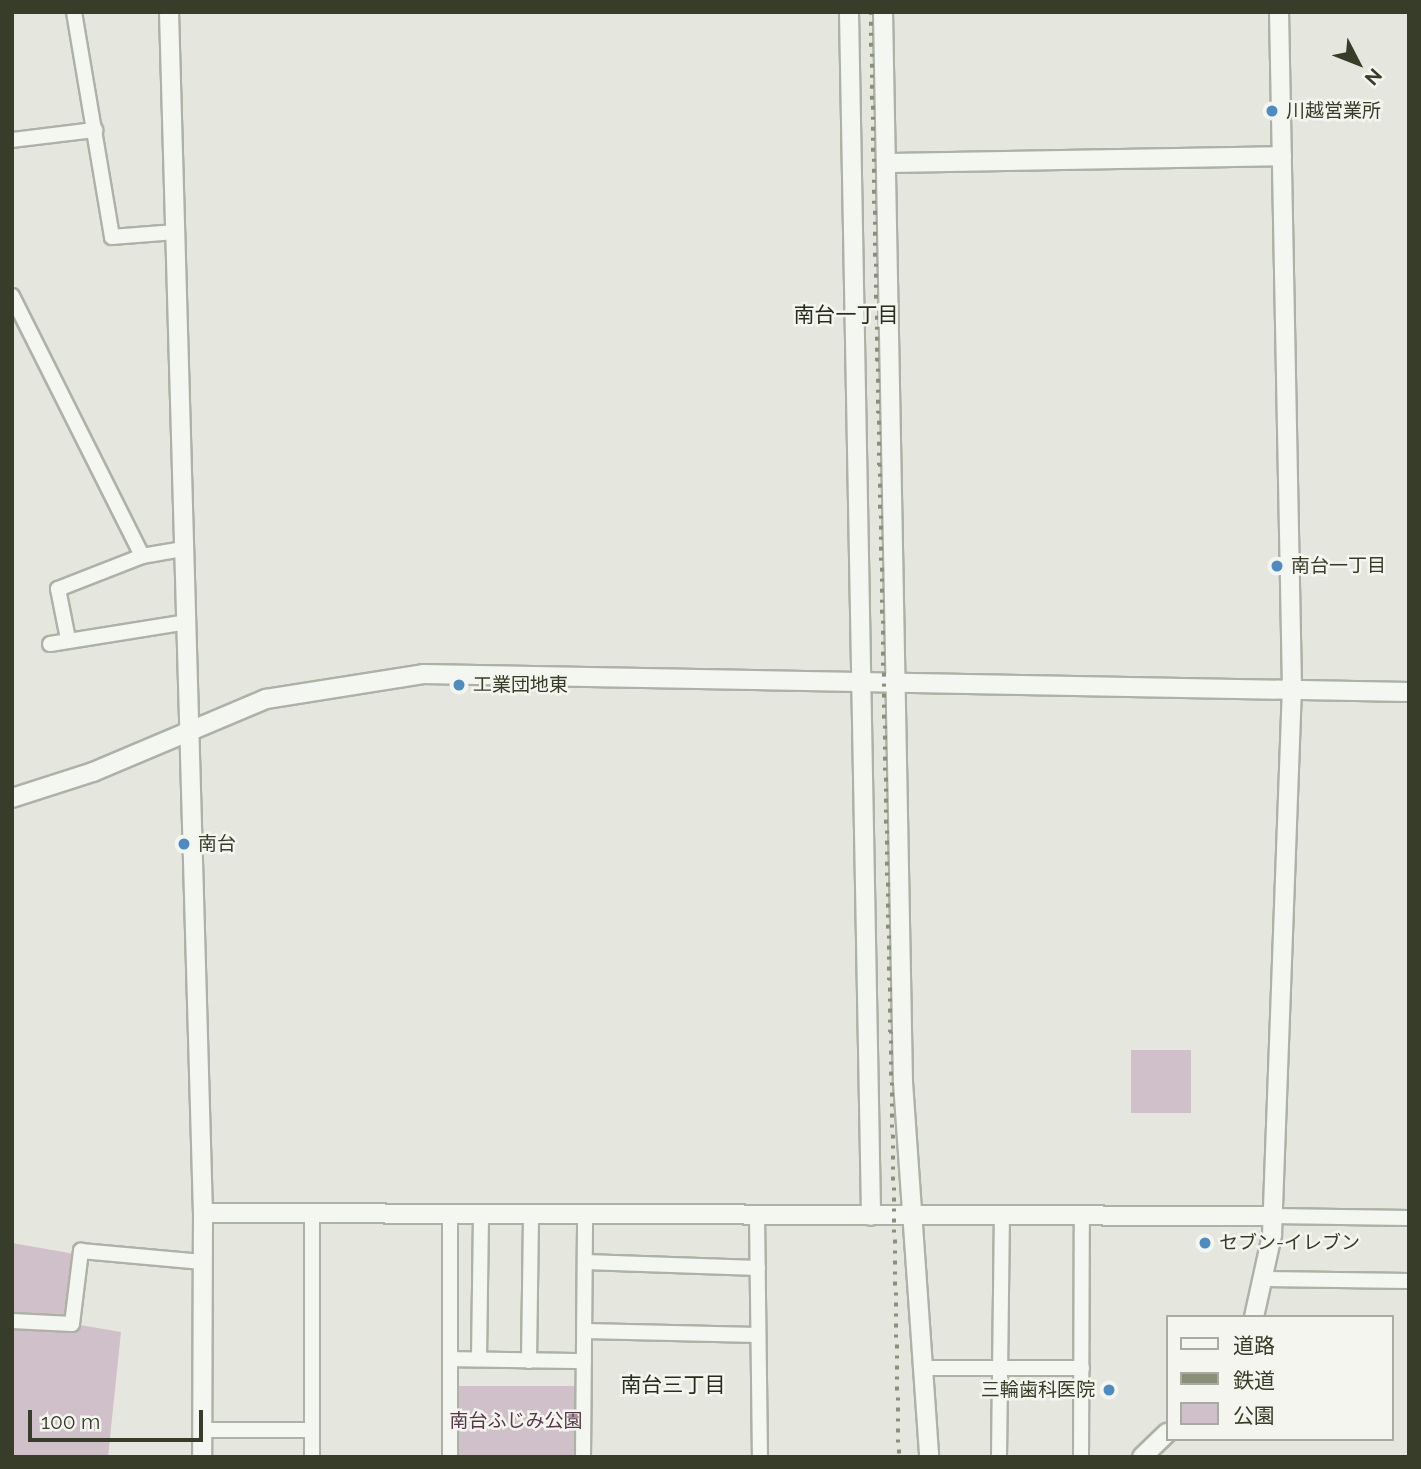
<!DOCTYPE html>
<meta charset="utf-8">
<style>
body{margin:0}
#map{position:relative;width:1421px;height:1469px;overflow:hidden;background:#e5e7df;font-family:Raleway,"Noto Sans JP",sans-serif}
div>[style]{position:absolute}
[style*='--x']{left:calc(var(--x)*1px);top:calc(var(--y)*1px);width:calc(var(--w)*1px);rotate:calc(var(--a)*1deg)}
.green>*{inset:0;background:#d0c0ca;transform-origin:0 0}
.roads{filter:drop-shadow(2px 0 #aeb1a5) drop-shadow(-2px 0 #aeb1a5) drop-shadow(0 2px #aeb1a5) drop-shadow(0 -2px #aeb1a5)}
.minor>*{height:14px;margin:-7px;padding:0 7px;transform-origin:7px;border-radius:7px;background:#f4f6f1}
.tertiary>*{height:18px;margin:-9px;padding:0 9px;transform-origin:9px;border-radius:9px;background:#f4f6f1}
.rail>*{height:3.5px;margin-top:-1.75px;transform-origin:0;background:repeating-linear-gradient(90deg,#8a8f79 0 3.5px,transparent 0 10.5px)}
.dots>*{width:19px;height:19px;translate:-50% -50%;box-sizing:border-box;border:4px solid #f3f5ee;border-radius:50%}
span{translate:-50% -50%;white-space:nowrap;text-align:center;line-height:1.15;-webkit-text-stroke:5px #f3f5ee;paint-order:stroke}
.poi-label{font-size:19px;color:#383d29}
.left{translate:0 -50%;text-align:left}
.right{translate:-100% -50%;text-align:right}
.park-label{font-size:19px;color:#573749}
.neighbourhood-label{font-size:21px;color:#282d1b}
.frame{position:absolute;inset:0;border:14px solid #383d29;pointer-events:none}
.legend{position:absolute;left:1166px;top:1315px;width:228px;height:126px;box-sizing:border-box;background:#f3f5ee;border:2px solid #a8ab9f;margin:0;padding:9px 12px;list-style:none;font-size:21px;color:#383d29}
.legend li{display:flex;align-items:center;gap:14px;height:35px}
.legend b{width:35px;border:2px solid #a8ab9f}
.north{position:absolute;left:1323px;top:28px;width:70px;height:70px;-webkit-text-stroke:5px #f3f5ee;paint-order:stroke;rotate:132deg;font-size:19px;font-weight:700;line-height:28px;text-align:center;color:#383d29}
.north::after{content:'';display:block;margin:auto;width:24px;height:32px;background:#383d29;clip-path:polygon(50% 0,100% 100%,50% 72%,0 100%)}
.scale{position:absolute;left:28px;top:1410px;width:175px;height:32px;box-sizing:border-box;border:4px solid #383d29;border-top:0;padding-left:9px;font-size:21px;line-height:24px;white-space:nowrap;color:#383d29;-webkit-text-stroke:5px #f3f5ee;paint-order:stroke}
</style>
<div id="map">
<div class="green">
<i style="left:1131px;top:1050px;width:60px;height:63px"></i>
<i style="clip-path:polygon(12px 1243px,75px 1254px,68px 1323px,121px 1332px,108px 1457px,12px 1457px)"></i>
<i style="left:455px;top:1386px;width:122px;height:71px"></i>
</div>
<div class="roads">
<div class="minor">
<i style="--x:74;--y:12;--w:228;--a:80.4"></i>
<i style="--x:112;--y:237;--w:63;--a:-4.5"></i>
<i style="--x:12;--y:140;--w:84;--a:-6.9"></i>
<i style="--x:12;--y:296;--w:291;--a:63.4"></i>
<i style="--x:142;--y:556;--w:42;--a:-9.7"></i>
<i style="--x:68;--y:639;--w:51;--a:-101.3"></i>
<i style="--x:58;--y:589;--w:90;--a:-21.4"></i>
<i style="--x:50;--y:644;--w:139;--a:-9.1"></i>
<i style="--x:450;--y:1214;--w:243;--a:90"></i>
<i style="--x:757;--y:1215;--w:242;--a:89.3"></i>
<i style="--x:1273;--y:1216;--w:136;--a:0.8"></i>
<i style="--x:585;--y:1262;--w:173;--a:2"></i>
<i style="--x:1265;--y:1279;--w:144;--a:0.8"></i>
<i style="--x:12;--y:1321;--w:60;--a:2.9"></i>
<i style="--x:72;--y:1324;--w:74;--a:-83"></i>
<i style="--x:81;--y:1251;--w:122;--a:5.2"></i>
<i style="--x:585;--y:1331;--w:173;--a:1.3"></i>
<i style="--x:450;--y:1359;--w:134;--a:0.9"></i>
<i style="--x:479;--y:1359;--w:145;--a:-89.2"></i>
<i style="--x:529;--y:1361;--w:146;--a:-89.2"></i>
<i style="--x:923;--y:1368;--w:159;--a:0"></i>
<i style="--x:202;--y:1430;--w:109;--a:0"></i>
<i style="--x:312;--y:1457;--w:243;--a:-90"></i>
<i style="--x:583;--y:1457;--w:241;--a:-89.5"></i>
<i style="--x:999;--y:1457;--w:241;--a:-89.3"></i>
<i style="--x:1081;--y:1457;--w:241;--a:-89.8"></i>
</div>
<div class="tertiary">
<i style="--x:169;--y:12;--w:1201;--a:88.38"></i>
<i style="--x:203;--y:1213;--w:244;--a:90.2"></i>
<i style="--x:849;--y:12;--w:1204;--a:88.95"></i>
<i style="--x:883;--y:12;--w:1070;--a:88.93"></i>
<i style="--x:903;--y:1082;--w:376;--a:86"></i>
<i style="--x:886;--y:163;--w:396;--a:-1"></i>
<i style="--x:12;--y:798;--w:85;--a:-17.8"></i>
<i style="--x:93;--y:772;--w:188;--a:-22.9"></i>
<i style="--x:266;--y:699;--w:159;--a:-9"></i>
<i style="--x:423;--y:674;--w:986;--a:1.05"></i>
<i style="--x:203;--y:1213;--w:1070;--a:0.16"></i>
<i style="--x:1254;--y:1317;--w:84;--a:-77.6"></i>
<i style="--x:1272;--y:1235;--w:547;--a:-87.91"></i>
<i style="--x:1292;--y:688;--w:676;--a:-91.1"></i>
<i style="--x:1142;--y:1457;--w:35;--a:-44"></i>
</div>
</div>
<div class="rail">
<i style="--x:871;--y:12;--w:1445;--a:88.89"></i>
</div>
<div class="dots">
<i style="left:1272px;top:111px;background:#4d8cc3"></i>
<i style="left:1277px;top:566px;background:#4d8cc3"></i>
<i style="left:459px;top:685px;background:#4d8cc3"></i>
<i style="left:184px;top:844px;background:#4d8cc3"></i>
<i style="left:1205px;top:1243px;background:#4d8cc3"></i>
<i style="left:1109px;top:1390px;background:#4d8cc3"></i>
</div>
<div class="poi-label">
<span class="left" style="left:1286px;top:111px">川越営業所</span>
<span class="left" style="left:1291px;top:566px">南台一丁目</span>
<span class="left" style="left:473px;top:685px">工業団地東</span>
<span class="left" style="left:198px;top:844px">南台</span>
<span class="left" style="left:1219px;top:1243px">セブン-イレブン</span>
<span class="right" style="left:1095px;top:1390px">三輪歯科医院</span>
</div>
<div class="park-label">
<span style="left:516px;top:1421px">南台ふじみ公園</span>
</div>
<div class="neighbourhood-label">
<span style="left:846px;top:315px">南台一丁目</span>
<span style="left:673px;top:1385px">南台三丁目</span>
</div>
<div class="frame"></div>
<ul class="legend">
<li><b style="height:9px;background:#f4f6f1"></b>道路</li>
<li><b style="height:9px;background:#8a8f79"></b>鉄道</li>
<li><b style="height:19px;background:#d0c0ca"></b>公園</li>
</ul>
<div class="north">N</div>
<div class="scale">100 m</div>
</div>
